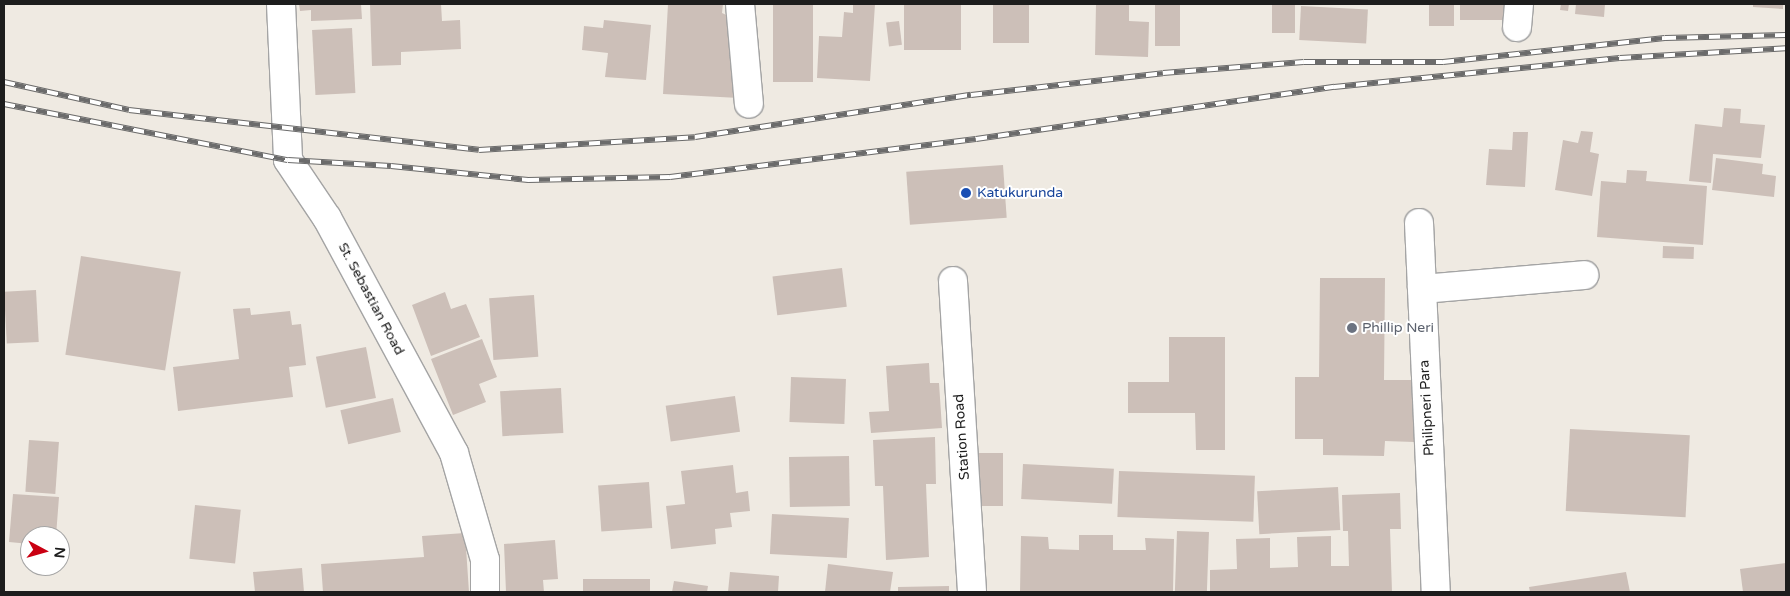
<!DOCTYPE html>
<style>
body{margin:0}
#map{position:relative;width:1790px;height:596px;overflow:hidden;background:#efeae2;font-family:"Varela Round",sans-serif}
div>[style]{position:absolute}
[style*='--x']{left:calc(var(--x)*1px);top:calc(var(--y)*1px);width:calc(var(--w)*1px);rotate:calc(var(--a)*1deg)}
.building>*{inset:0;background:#ccbfb8;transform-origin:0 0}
.roads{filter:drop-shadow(1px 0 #a4a4a4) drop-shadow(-1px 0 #a4a4a4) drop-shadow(0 1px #a4a4a4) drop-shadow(0 -1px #a4a4a4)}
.minor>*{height:28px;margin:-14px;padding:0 14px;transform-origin:14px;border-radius:14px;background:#fff}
.rail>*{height:5.5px;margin-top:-2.75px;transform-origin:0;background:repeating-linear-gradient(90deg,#fff 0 11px,#6b6b6b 0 22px);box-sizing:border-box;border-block:1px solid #6b6b6b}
.dots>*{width:14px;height:14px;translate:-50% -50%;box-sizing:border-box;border:2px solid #fff;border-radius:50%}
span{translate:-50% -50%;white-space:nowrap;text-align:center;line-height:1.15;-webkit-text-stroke:4px #fff;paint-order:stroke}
.transit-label{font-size:14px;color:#164399}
.left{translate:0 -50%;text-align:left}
.street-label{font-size:14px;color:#1d1d1d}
.worship-label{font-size:14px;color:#5b616d}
.frame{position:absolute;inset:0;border:5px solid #1d1d1d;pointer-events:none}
.north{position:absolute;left:20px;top:526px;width:50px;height:50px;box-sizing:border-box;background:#fff;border:1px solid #a5a5a5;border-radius:50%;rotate:96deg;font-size:14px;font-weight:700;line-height:20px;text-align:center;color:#1d1d1d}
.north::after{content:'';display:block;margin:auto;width:18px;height:22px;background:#ca0012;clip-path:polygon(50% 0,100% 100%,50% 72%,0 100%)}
</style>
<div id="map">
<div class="building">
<i style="clip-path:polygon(299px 4px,361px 4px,362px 19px,311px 21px,311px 10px,300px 11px)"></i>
<i style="clip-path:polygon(370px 4px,441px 4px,442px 21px,460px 20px,461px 49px,401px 52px,401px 65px,372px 66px)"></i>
<i style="clip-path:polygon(668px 4px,723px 4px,722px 13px,735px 19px,739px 98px,663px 94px)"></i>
<i style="left:773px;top:4px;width:40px;height:78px"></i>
<i style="clip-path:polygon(853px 4px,875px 4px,870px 81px,817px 78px,819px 36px,842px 37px,844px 12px,853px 13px)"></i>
<i style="left:904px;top:4px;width:57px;height:46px"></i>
<i style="left:993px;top:4px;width:36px;height:39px"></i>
<i style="clip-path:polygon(1096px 4px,1129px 4px,1129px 21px,1149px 22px,1148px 57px,1095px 55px)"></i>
<i style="left:1155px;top:4px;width:25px;height:42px"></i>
<i style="left:1272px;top:4px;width:23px;height:29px"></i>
<i style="left:1429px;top:4px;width:25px;height:22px"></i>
<i style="left:1460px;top:4px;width:48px;height:16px"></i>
<i style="clip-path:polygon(1561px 4px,1569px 4px,1568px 11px,1560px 10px)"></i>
<i style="clip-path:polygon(1576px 4px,1605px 4px,1604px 17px,1575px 14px)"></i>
<i style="clip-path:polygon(1753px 4px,1783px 4px,1783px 9px,1753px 7px)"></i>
<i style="left:1301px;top:6px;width:67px;height:34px;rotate:3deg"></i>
<i style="clip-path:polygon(604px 20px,651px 25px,646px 80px,605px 77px,608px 53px,582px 50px,584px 26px,603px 28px)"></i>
<i style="left:899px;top:21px;width:24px;height:13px;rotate:83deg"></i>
<i style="left:352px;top:28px;width:65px;height:40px;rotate:87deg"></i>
<i style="clip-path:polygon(1724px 108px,1741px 109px,1740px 123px,1765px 125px,1761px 158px,1713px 154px,1711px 183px,1689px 181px,1695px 124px,1722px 127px)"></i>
<i style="clip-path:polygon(1581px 131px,1593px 132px,1590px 152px,1599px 154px,1592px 196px,1555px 190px,1563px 140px,1578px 143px)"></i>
<i style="clip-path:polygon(1513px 132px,1528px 132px,1525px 187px,1486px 185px,1489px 149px,1512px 150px)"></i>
<i style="clip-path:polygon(1716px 158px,1763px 164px,1762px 174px,1776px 176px,1774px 197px,1712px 190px)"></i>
<i style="left:1003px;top:165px;width:53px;height:97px;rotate:86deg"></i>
<i style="clip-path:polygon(1627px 170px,1647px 171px,1646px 181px,1707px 186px,1703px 245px,1597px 237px,1601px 181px,1626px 183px)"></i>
<i style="left:1663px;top:246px;width:31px;height:12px;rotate:2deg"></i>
<i style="left:81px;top:256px;width:101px;height:100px;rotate:9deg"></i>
<i style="left:842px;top:268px;width:39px;height:70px;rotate:83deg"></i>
<i style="clip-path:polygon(1320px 278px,1385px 278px,1384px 380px,1415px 380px,1414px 442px,1385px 441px,1384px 456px,1323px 455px,1323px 439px,1295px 439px,1295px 377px,1319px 377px)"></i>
<i style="left:36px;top:290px;width:52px;height:32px;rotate:87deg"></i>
<i style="clip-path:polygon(445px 292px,451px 309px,466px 304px,480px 337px,431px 356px,412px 305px)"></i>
<i style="left:534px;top:295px;width:62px;height:45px;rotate:86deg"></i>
<i style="clip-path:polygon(250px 308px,251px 315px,290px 311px,292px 325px,301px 324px,306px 365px,289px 367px,293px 397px,178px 411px,173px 367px,239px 359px,233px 309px)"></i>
<i style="clip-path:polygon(1169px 337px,1225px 337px,1225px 450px,1196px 450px,1195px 413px,1128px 413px,1128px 382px,1169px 382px)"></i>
<i style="clip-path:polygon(482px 339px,497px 377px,479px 384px,486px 402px,453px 415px,431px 359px)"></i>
<i style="left:366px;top:347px;width:52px;height:51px;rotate:79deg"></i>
<i style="clip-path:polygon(929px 363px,930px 383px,939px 383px,942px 428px,871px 433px,869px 412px,889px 411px,886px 366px)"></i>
<i style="left:791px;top:377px;width:55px;height:45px;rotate:2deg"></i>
<i style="left:561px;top:388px;width:45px;height:61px;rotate:87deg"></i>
<i style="left:735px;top:396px;width:36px;height:70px;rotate:82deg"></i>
<i style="left:393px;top:398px;width:35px;height:54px;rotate:77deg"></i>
<i style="left:1570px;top:429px;width:120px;height:82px;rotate:3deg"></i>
<i style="clip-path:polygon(935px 437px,936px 484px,926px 484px,929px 557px,886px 560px,883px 486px,875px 486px,873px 440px)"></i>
<i style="left:29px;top:440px;width:30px;height:52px;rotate:4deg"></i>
<i style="left:977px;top:453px;width:26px;height:53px"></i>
<i style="left:849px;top:456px;width:50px;height:60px;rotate:89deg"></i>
<i style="left:1023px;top:464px;width:91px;height:35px;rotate:3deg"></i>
<i style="clip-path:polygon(733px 465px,736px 493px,748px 491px,750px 511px,730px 513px,732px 527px,715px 529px,716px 544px,671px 549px,666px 506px,685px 504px,681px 471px)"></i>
<i style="left:1119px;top:471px;width:136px;height:46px;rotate:2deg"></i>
<i style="left:649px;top:482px;width:46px;height:51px;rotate:86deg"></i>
<i style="left:1338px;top:487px;width:43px;height:81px;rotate:87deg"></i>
<i style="clip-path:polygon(1400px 493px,1401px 529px,1390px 529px,1392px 592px,1210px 592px,1210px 570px,1237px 569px,1236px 539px,1270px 538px,1270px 568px,1298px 567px,1297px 537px,1331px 536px,1331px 566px,1349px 566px,1348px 531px,1343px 531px,1342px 495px)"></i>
<i style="clip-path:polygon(13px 494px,59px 497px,56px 536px,30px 536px,30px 544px,9px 542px)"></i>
<i style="left:195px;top:505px;width:46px;height:54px;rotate:6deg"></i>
<i style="left:772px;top:514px;width:77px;height:40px;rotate:3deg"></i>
<i style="left:1177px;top:531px;width:32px;height:61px;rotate:2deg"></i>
<i style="clip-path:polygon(465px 533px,469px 592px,323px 592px,321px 564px,424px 557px,422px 536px)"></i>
<i style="clip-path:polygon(1079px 535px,1113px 535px,1113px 550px,1146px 550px,1145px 538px,1174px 539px,1173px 592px,1020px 592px,1021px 536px,1048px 537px,1049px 549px,1079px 550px)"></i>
<i style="clip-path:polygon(555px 540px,558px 579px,543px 580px,544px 592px,506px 592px,504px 544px)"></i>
<i style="clip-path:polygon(1786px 563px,1786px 592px,1743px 592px,1740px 569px)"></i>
<i style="clip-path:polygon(828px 564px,893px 572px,890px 592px,825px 592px)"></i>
<i style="clip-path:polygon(302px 568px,304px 592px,255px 592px,253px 572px)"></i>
<i style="clip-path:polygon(730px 572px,779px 576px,778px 592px,728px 592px)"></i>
<i style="clip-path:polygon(1626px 572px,1630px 592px,1530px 592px,1529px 587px)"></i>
<i style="left:583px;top:579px;width:67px;height:13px"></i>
<i style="clip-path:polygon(674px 581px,708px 586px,707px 592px,672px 592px)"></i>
<i style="clip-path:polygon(949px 586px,949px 592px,898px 592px,898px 587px)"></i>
</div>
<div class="roads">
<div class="minor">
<i style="--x:281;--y:4;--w:156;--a:87.4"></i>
<i style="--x:288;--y:160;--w:70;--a:56.1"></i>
<i style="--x:327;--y:218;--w:267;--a:61.6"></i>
<i style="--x:454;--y:453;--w:111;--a:73.8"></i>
<i style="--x:485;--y:560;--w:32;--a:90"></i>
<i style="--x:740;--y:4;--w:100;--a:84.9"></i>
<i style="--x:1517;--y:27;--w:23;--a:-85"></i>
<i style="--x:1419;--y:223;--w:369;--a:87.4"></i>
<i style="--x:953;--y:281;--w:312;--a:86.5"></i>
<i style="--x:1422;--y:289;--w:163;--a:-4.9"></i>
</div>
</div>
<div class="rail">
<i style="--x:4;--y:82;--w:128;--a:12.6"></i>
<i style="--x:129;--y:110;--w:352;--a:6.5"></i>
<i style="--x:479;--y:150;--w:216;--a:-3.4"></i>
<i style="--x:695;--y:137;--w:279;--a:-8.7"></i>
<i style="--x:971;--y:95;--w:193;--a:-6.5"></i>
<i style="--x:1163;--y:73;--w:141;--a:-4.5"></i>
<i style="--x:1304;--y:62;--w:139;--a:0"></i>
<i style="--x:1443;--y:62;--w:223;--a:-6.2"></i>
<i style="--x:1665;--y:38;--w:121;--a:-1.4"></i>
<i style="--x:4;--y:104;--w:289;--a:11.2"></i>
<i style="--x:288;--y:160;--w:103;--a:3.3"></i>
<i style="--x:391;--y:166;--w:138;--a:5.8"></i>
<i style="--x:528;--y:180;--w:142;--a:-1.2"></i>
<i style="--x:670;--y:177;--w:308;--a:-7.1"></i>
<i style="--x:976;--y:139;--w:362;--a:-8.3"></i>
<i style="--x:1334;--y:87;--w:287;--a:-5.8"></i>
<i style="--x:1620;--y:58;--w:166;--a:-3.4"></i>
</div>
<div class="dots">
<i style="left:966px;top:193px;background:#1a4fb4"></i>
<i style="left:1352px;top:328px;background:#6b7280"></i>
</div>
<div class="transit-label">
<span class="left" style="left:977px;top:193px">Katukurunda</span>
</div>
<div class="street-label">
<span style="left:371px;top:299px;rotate:62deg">St. Sebastian Road</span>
<span style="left:1427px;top:408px;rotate:-93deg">Philipneri Para</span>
<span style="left:962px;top:437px;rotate:-94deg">Station Road</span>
</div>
<div class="worship-label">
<span class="left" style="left:1362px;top:328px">Phillip Neri</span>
</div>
<div class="frame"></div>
<div class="north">N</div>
</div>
